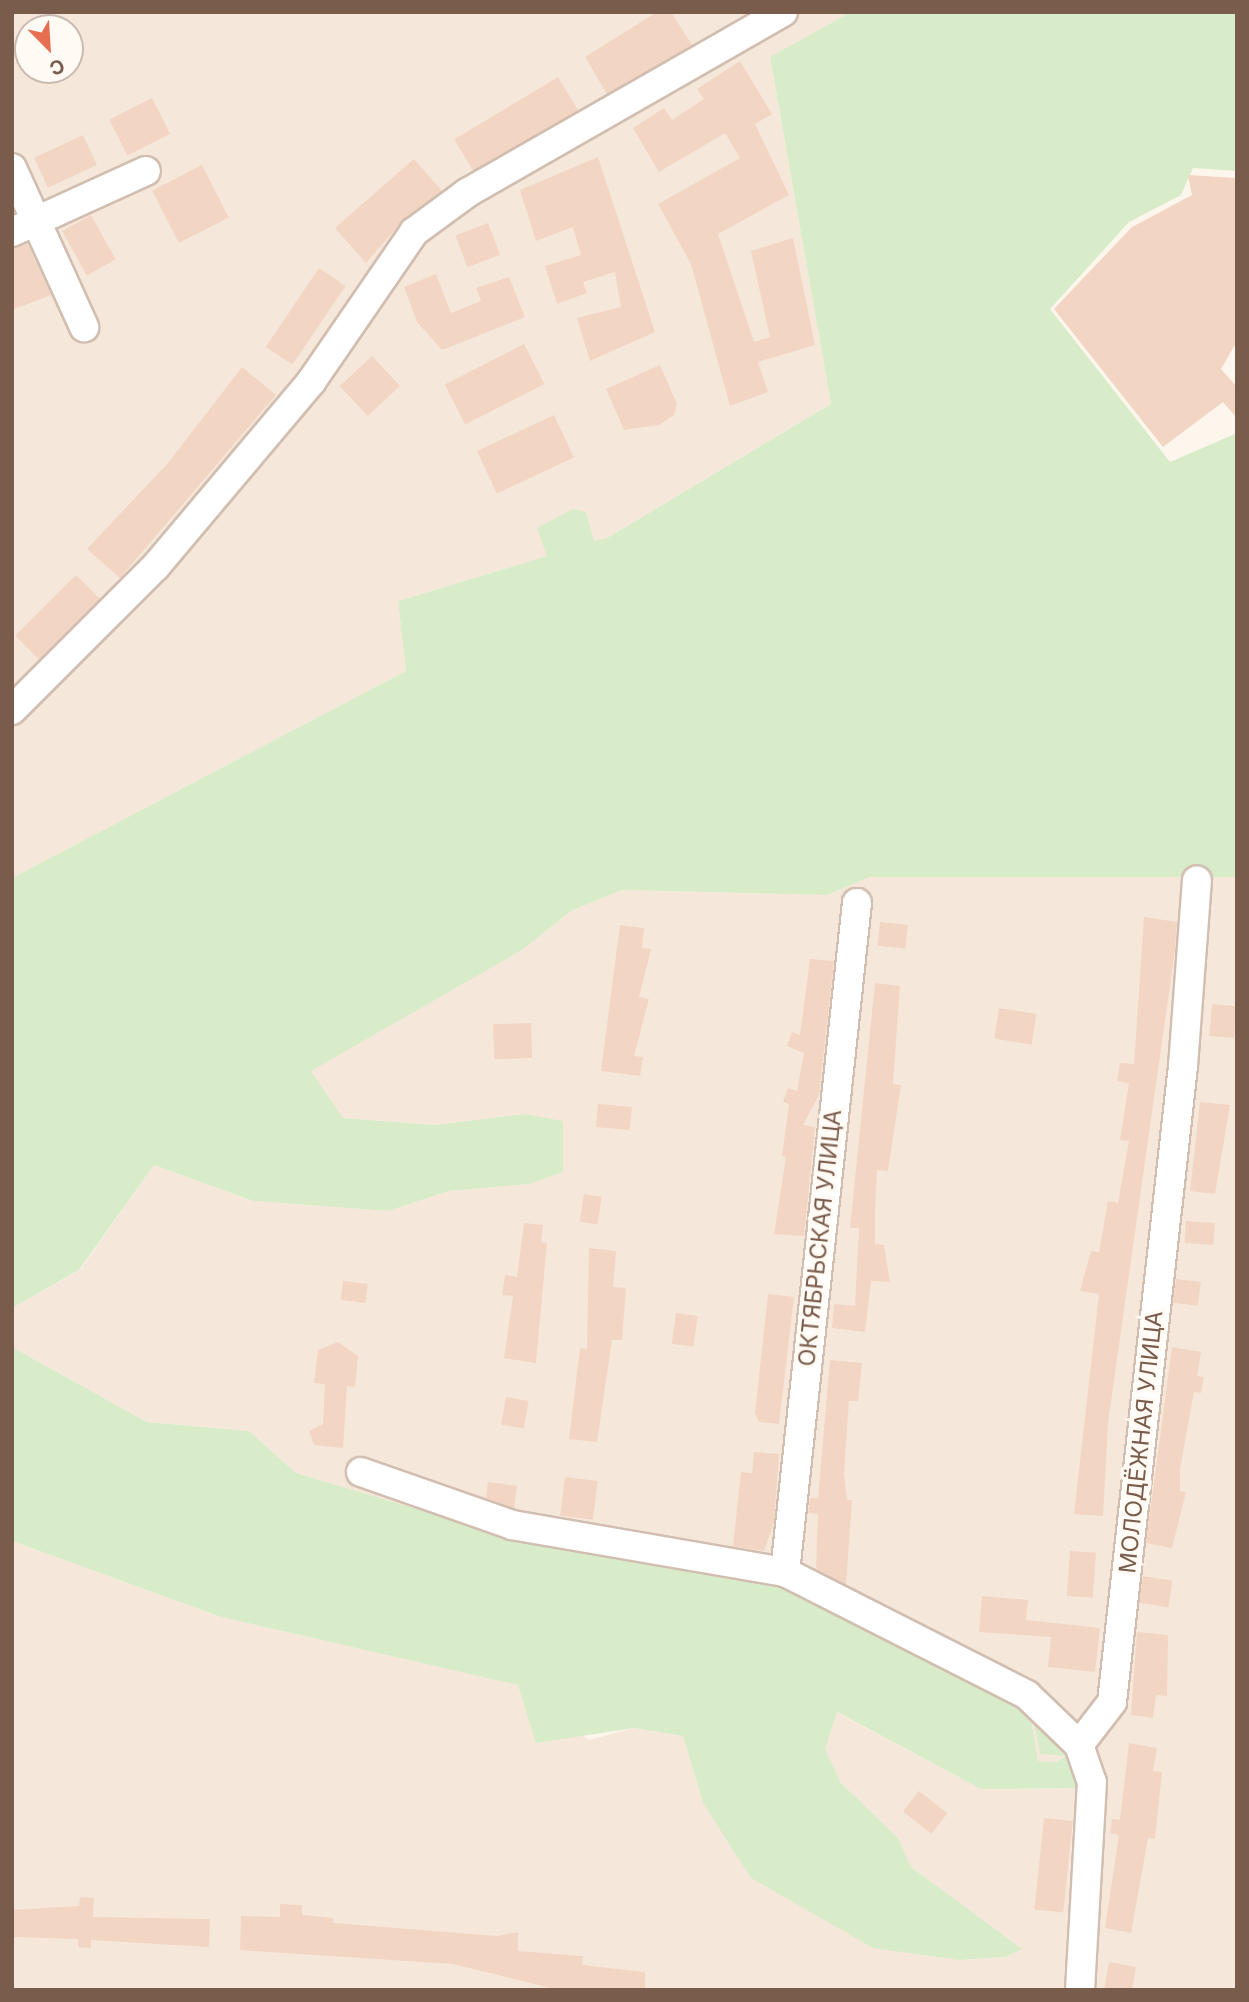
<!DOCTYPE html>
<meta charset="utf-8">
<style>
body{margin:0}
#map{position:relative;width:1249px;height:2002px;overflow:hidden;background:#fdf6ec;font-family:Inter,sans-serif}
div>[style]{position:absolute}
[style*='--x']{left:calc(var(--x)*1px);top:calc(var(--y)*1px);width:calc(var(--w)*1px);rotate:calc(var(--a)*1deg)}
.residential>*{inset:0;background:#f5e8da}
.green>*{inset:0;background:#d8ecc9}
.building>*{inset:0;background:#f3d5c3;transform-origin:0 0}
.roads{filter:drop-shadow(2px 0 #d1beb0) drop-shadow(-2px 0 #d1beb0) drop-shadow(0 2px #d1beb0) drop-shadow(0 -2px #d1beb0)}
.minor>*{height:28px;margin:-14px;padding:0 14px;transform-origin:14px;border-radius:14px;background:#fff}
span{translate:-50% -50%;white-space:nowrap;text-align:center;line-height:1.15;-webkit-text-stroke:7px #fffaf3;paint-order:stroke}
.street-label{font-size:23px;color:#7a5c4d}
.frame{position:absolute;inset:0;border:14px solid #7a5c4d;pointer-events:none}
.north{position:absolute;left:14px;top:14px;width:70px;height:70px;box-sizing:border-box;background:#fffaf3;border:2px solid #cabbb1;border-radius:50%;rotate:156deg;font-size:19px;font-weight:700;line-height:28px;text-align:center;color:#7a5c4d}
.north::after{content:'';display:block;margin:auto;width:24px;height:32px;background:#e76f51;clip-path:polygon(50% 0,100% 100%,50% 72%,0 100%)}
</style>
<div id="map">
<div class="residential">
<i style="clip-path:polygon(evenodd,12px 12px,851px 12px,770px 58px,831px 404px,607px 538px,398px 601px,406px 671px,12px 878px,12px 12px,28px 28px,70px 28px,70px 70px,28px 70px,28px 28px)"></i>
<i style="clip-path:polygon(1026px 872px,1237px 877px,1237px 1990px,12px 1990px,12px 1541px,221px 1617px,519px 1685px,589px 1740px,634px 1728px,683px 1736px,703px 1803px,960px 1960px,1007px 1957px,1021px 1949px,911px 1867px,898px 1838px,841px 1783px,825px 1749px,836px 1712px,981px 1789px,1086px 1788px,1049px 1726px,1066px 1756px,1056px 1762px,1038px 1761px,1031px 1718px,521px 1540px,296px 1473px,249px 1431px,147px 1422px,12px 1347px,12px 1308px,80px 1270px,154px 1165px,253px 1201px,388px 1211px,449px 1191px,529px 1184px,525px 1114px,435px 1125px,343px 1118px,310px 1071px,522px 950px,571px 911px,622px 890px,828px 895px,869px 877px)"></i>
</div>
<div class="green">
<i style="clip-path:polygon(851px 12px,1237px 12px,1237px 171px,1193px 168px,1181px 195px,1129px 222px,1050px 309px,1170px 462px,1237px 433px,1237px 877px,869px 877px,828px 895px,622px 890px,571px 911px,522px 950px,311px 1071px,343px 1118px,435px 1125px,525px 1114px,563px 1121px,563px 1172px,529px 1184px,449px 1191px,388px 1211px,253px 1201px,154px 1165px,79px 1270px,12px 1308px,12px 878px,406px 671px,398px 601px,547px 556px,537px 528px,573px 509px,586px 512px,594px 541px,607px 538px,831px 404px,770px 57px)"></i>
<i style="clip-path:polygon(12px 1347px,147px 1422px,249px 1431px,296px 1473px,521px 1540px,786px 1581px,973px 1675px,1031px 1718px,1038px 1761px,1056px 1762px,1066px 1756px,1040px 1754px,1033px 1718px,1044px 1723px,1059px 1747px,1078px 1753px,1086px 1788px,981px 1789px,837px 1712px,825px 1749px,841px 1783px,898px 1838px,911px 1867px,1022px 1949px,1006px 1957px,960px 1960px,873px 1948px,751px 1878px,703px 1803px,683px 1736px,634px 1728px,536px 1743px,518px 1685px,221px 1617px,12px 1541px)"></i>
</div>
<div class="building">
<i style="clip-path:polygon(657px 12px,671px 12px,692px 45px,607px 94px,585px 57px)"></i>
<i style="clip-path:polygon(740px 61px,772px 114px,755px 124px,789px 195px,718px 234px,754px 342px,770px 337px,751px 251px,793px 238px,815px 345px,758px 362px,768px 392px,730px 406px,691px 264px,658px 204px,740px 158px,725px 133px,659px 172px,633px 128px,664px 108px,672px 120px,704px 99px,697px 89px)"></i>
<i style="left:558px;top:77px;width:39px;height:121px;rotate:59deg"></i>
<i style="left:152px;top:98px;width:40px;height:48px;rotate:63deg"></i>
<i style="left:83px;top:135px;width:33px;height:54px;rotate:65deg"></i>
<i style="clip-path:polygon(598px 157px,655px 332px,590px 361px,577px 318px,621px 307px,615px 272px,583px 282px,587px 293px,557px 304px,545px 266px,581px 255px,573px 227px,536px 241px,520px 190px)"></i>
<i style="clip-path:polygon(414px 159px,442px 191px,404px 219px,366px 263px,335px 228px)"></i>
<i style="left:202px;top:165px;width:59px;height:56px;rotate:63deg"></i>
<i style="clip-path:polygon(1188px 175px,1237px 178px,1237px 341px,1221px 369px,1237px 387px,1237px 418px,1223px 402px,1163px 447px,1054px 309px,1132px 227px,1192px 195px)"></i>
<i style="left:91px;top:215px;width:51px;height:33px;rotate:61deg"></i>
<i style="left:488px;top:223px;width:34px;height:35px;rotate:69deg"></i>
<i style="clip-path:polygon(28px 244px,51px 295px,12px 310px,12px 249px)"></i>
<i style="left:319px;top:268px;width:32px;height:95px;rotate:34deg"></i>
<i style="clip-path:polygon(436px 274px,451px 313px,481px 301px,476px 288px,509px 277px,525px 317px,442px 350px,417px 322px,404px 287px)"></i>
<i style="left:524px;top:344px;width:45px;height:89px;rotate:63deg"></i>
<i style="left:372px;top:356px;width:41px;height:44px;rotate:47deg"></i>
<i style="clip-path:polygon(660px 365px,677px 404px,674px 415px,659px 425px,624px 430px,606px 389px)"></i>
<i style="clip-path:polygon(242px 367px,276px 395px,120px 578px,87px 549px,168px 463px)"></i>
<i style="left:554px;top:415px;width:47px;height:85px;rotate:65deg"></i>
<i style="left:76px;top:575px;width:34px;height:86px;rotate:45deg"></i>
<i style="clip-path:polygon(1144px 917px,1177px 922px,1175px 950px,1108px 1423px,1103px 1516px,1074px 1514px,1099px 1294px,1080px 1291px,1091px 1251px,1099px 1252px,1108px 1201px,1118px 1203px,1129px 1141px,1120px 1140px,1129px 1083px,1117px 1081px,1120px 1063px,1134px 1064px)"></i>
<i style="left:880px;top:922px;width:28px;height:24px;rotate:6deg"></i>
<i style="clip-path:polygon(620px 925px,644px 928px,642px 948px,651px 949px,639px 997px,649px 999px,634px 1056px,643px 1057px,640px 1076px,601px 1071px)"></i>
<i style="clip-path:polygon(810px 959px,834px 961px,819px 1095px,803px 1125px,815px 1127px,804px 1236px,774px 1234px,786px 1157px,782px 1156px,789px 1104px,783px 1102px,788px 1088px,797px 1091px,804px 1053px,787px 1046px,792px 1032px,800px 1035px)"></i>
<i style="clip-path:polygon(875px 983px,900px 986px,893px 1084px,901px 1085px,888px 1171px,877px 1170px,875px 1211px,875px 1244px,884px 1245px,890px 1282px,871px 1281px,865px 1332px,832px 1328px,834px 1304px,855px 1306px,859px 1228px,850px 1228px)"></i>
<i style="left:1212px;top:1004px;width:25px;height:32px;rotate:5deg"></i>
<i style="left:999px;top:1008px;width:38px;height:31px;rotate:9deg"></i>
<i style="left:531px;top:1023px;width:35px;height:38px;rotate:88deg"></i>
<i style="clip-path:polygon(1200px 1102px,1230px 1105px,1215px 1194px,1190px 1191px)"></i>
<i style="left:598px;top:1104px;width:34px;height:23px;rotate:5deg"></i>
<i style="left:584px;top:1194px;width:18px;height:28px;rotate:9deg"></i>
<i style="left:1186px;top:1221px;width:29px;height:22px;rotate:4deg"></i>
<i style="clip-path:polygon(524px 1223px,543px 1225px,541px 1242px,547px 1243px,536px 1363px,504px 1358px,513px 1296px,502px 1295px,505px 1275px,517px 1277px)"></i>
<i style="clip-path:polygon(589px 1248px,616px 1251px,613px 1287px,626px 1288px,622px 1340px,612px 1340px,597px 1442px,569px 1439px,580px 1348px,587px 1349px)"></i>
<i style="left:1176px;top:1279px;width:25px;height:24px;rotate:7deg"></i>
<i style="left:343px;top:1281px;width:25px;height:19px;rotate:7deg"></i>
<i style="clip-path:polygon(768px 1294px,794px 1297px,779px 1424px,759px 1422px,755px 1413px)"></i>
<i style="left:676px;top:1313px;width:22px;height:31px;rotate:8deg"></i>
<i style="clip-path:polygon(338px 1342px,358px 1356px,355px 1387px,347px 1386px,343px 1448px,314px 1445px,309px 1431px,323px 1424px,325px 1384px,314px 1383px,318px 1350px)"></i>
<i style="clip-path:polygon(1172px 1347px,1201px 1352px,1197px 1376px,1204px 1377px,1201px 1393px,1194px 1392px,1180px 1469px,1180px 1491px,1186px 1492px,1172px 1548px,1146px 1543px)"></i>
<i style="clip-path:polygon(830px 1360px,862px 1363px,858px 1401px,849px 1401px,844px 1474px,847px 1500px,852px 1500px,846px 1585px,816px 1569px,818px 1514px,808px 1513px,810px 1498px,818px 1498px)"></i>
<i style="left:506px;top:1397px;width:23px;height:28px;rotate:10deg"></i>
<i style="clip-path:polygon(754px 1452px,779px 1454px,774px 1522px,764px 1551px,733px 1546px,741px 1472px,752px 1473px)"></i>
<i style="left:565px;top:1477px;width:33px;height:39px;rotate:7deg"></i>
<i style="clip-path:polygon(488px 1482px,517px 1486px,514px 1508px,486px 1498px)"></i>
<i style="left:1070px;top:1551px;width:26px;height:45px;rotate:4deg"></i>
<i style="left:1143px;top:1576px;width:30px;height:27px;rotate:9deg"></i>
<i style="clip-path:polygon(982px 1596px,1028px 1600px,1026px 1620px,1100px 1628px,1095px 1672px,1048px 1667px,1051px 1637px,979px 1632px)"></i>
<i style="clip-path:polygon(1137px 1632px,1168px 1635px,1167px 1696px,1156px 1695px,1153px 1718px,1131px 1715px)"></i>
<i style="clip-path:polygon(1129px 1743px,1157px 1748px,1153px 1771px,1162px 1772px,1155px 1839px,1148px 1838px,1131px 1933px,1105px 1928px,1119px 1835px,1110px 1833px,1112px 1819px,1120px 1820px)"></i>
<i style="left:919px;top:1791px;width:36px;height:26px;rotate:38deg"></i>
<i style="left:1044px;top:1818px;width:29px;height:92px;rotate:6deg"></i>
<i style="clip-path:polygon(80px 1897px,94px 1898px,93px 1917px,210px 1919px,209px 1947px,91px 1940px,91px 1948px,78px 1947px,78px 1939px,12px 1937px,12px 1910px,79px 1906px)"></i>
<i style="clip-path:polygon(280px 1904px,302px 1905px,302px 1915px,333px 1918px,333px 1923px,497px 1936px,518px 1932px,518px 1951px,583px 1956px,582px 1965px,645px 1972px,645px 1990px,558px 1990px,453px 1964px,240px 1950px,241px 1916px,280px 1917px)"></i>
<i style="clip-path:polygon(1109px 1962px,1136px 1967px,1132px 1990px,1104px 1990px)"></i>
</div>
<div class="roads">
<div class="minor">
<i style="--x:12;--y:168;--w:175;--a:65.6"></i>
<i style="--x:12;--y:232;--w:147;--a:-24.5"></i>
<i style="--x:12;--y:710;--w:204;--a:-45"></i>
<i style="--x:156;--y:566;--w:241;--a:-49.9"></i>
<i style="--x:311;--y:382;--w:182;--a:-55.5"></i>
<i style="--x:414;--y:232;--w:66;--a:-36.3"></i>
<i style="--x:467;--y:193;--w:364;--a:-29.8"></i>
<i style="--x:361;--y:1472;--w:160;--a:19.3"></i>
<i style="--x:512;--y:1525;--w:277;--a:9.8"></i>
<i style="--x:785;--y:1572;--w:271;--a:26.9"></i>
<i style="--x:1027;--y:1695;--w:72;--a:43.9"></i>
<i style="--x:1079;--y:1745;--w:39;--a:71"></i>
<i style="--x:1092;--y:1782;--w:208;--a:93.3"></i>
<i style="--x:785;--y:1572;--w:673;--a:-83.86"></i>
<i style="--x:1079;--y:1745;--w:54;--a:-52.5"></i>
<i style="--x:1112;--y:1702;--w:640;--a:-83.63"></i>
<i style="--x:1183;--y:1066;--w:186;--a:-85.7"></i>
</div>
</div>
<div class="street-label">
<span style="left:820px;top:1238px;rotate:-84deg">ОКТЯБРЬСКАЯ УЛИЦА</span>
<span style="left:1141px;top:1442px;rotate:-84deg">МОЛОДЁЖНАЯ УЛИЦА</span>
</div>
<div class="frame"></div>
<div class="north">С</div>
</div>
